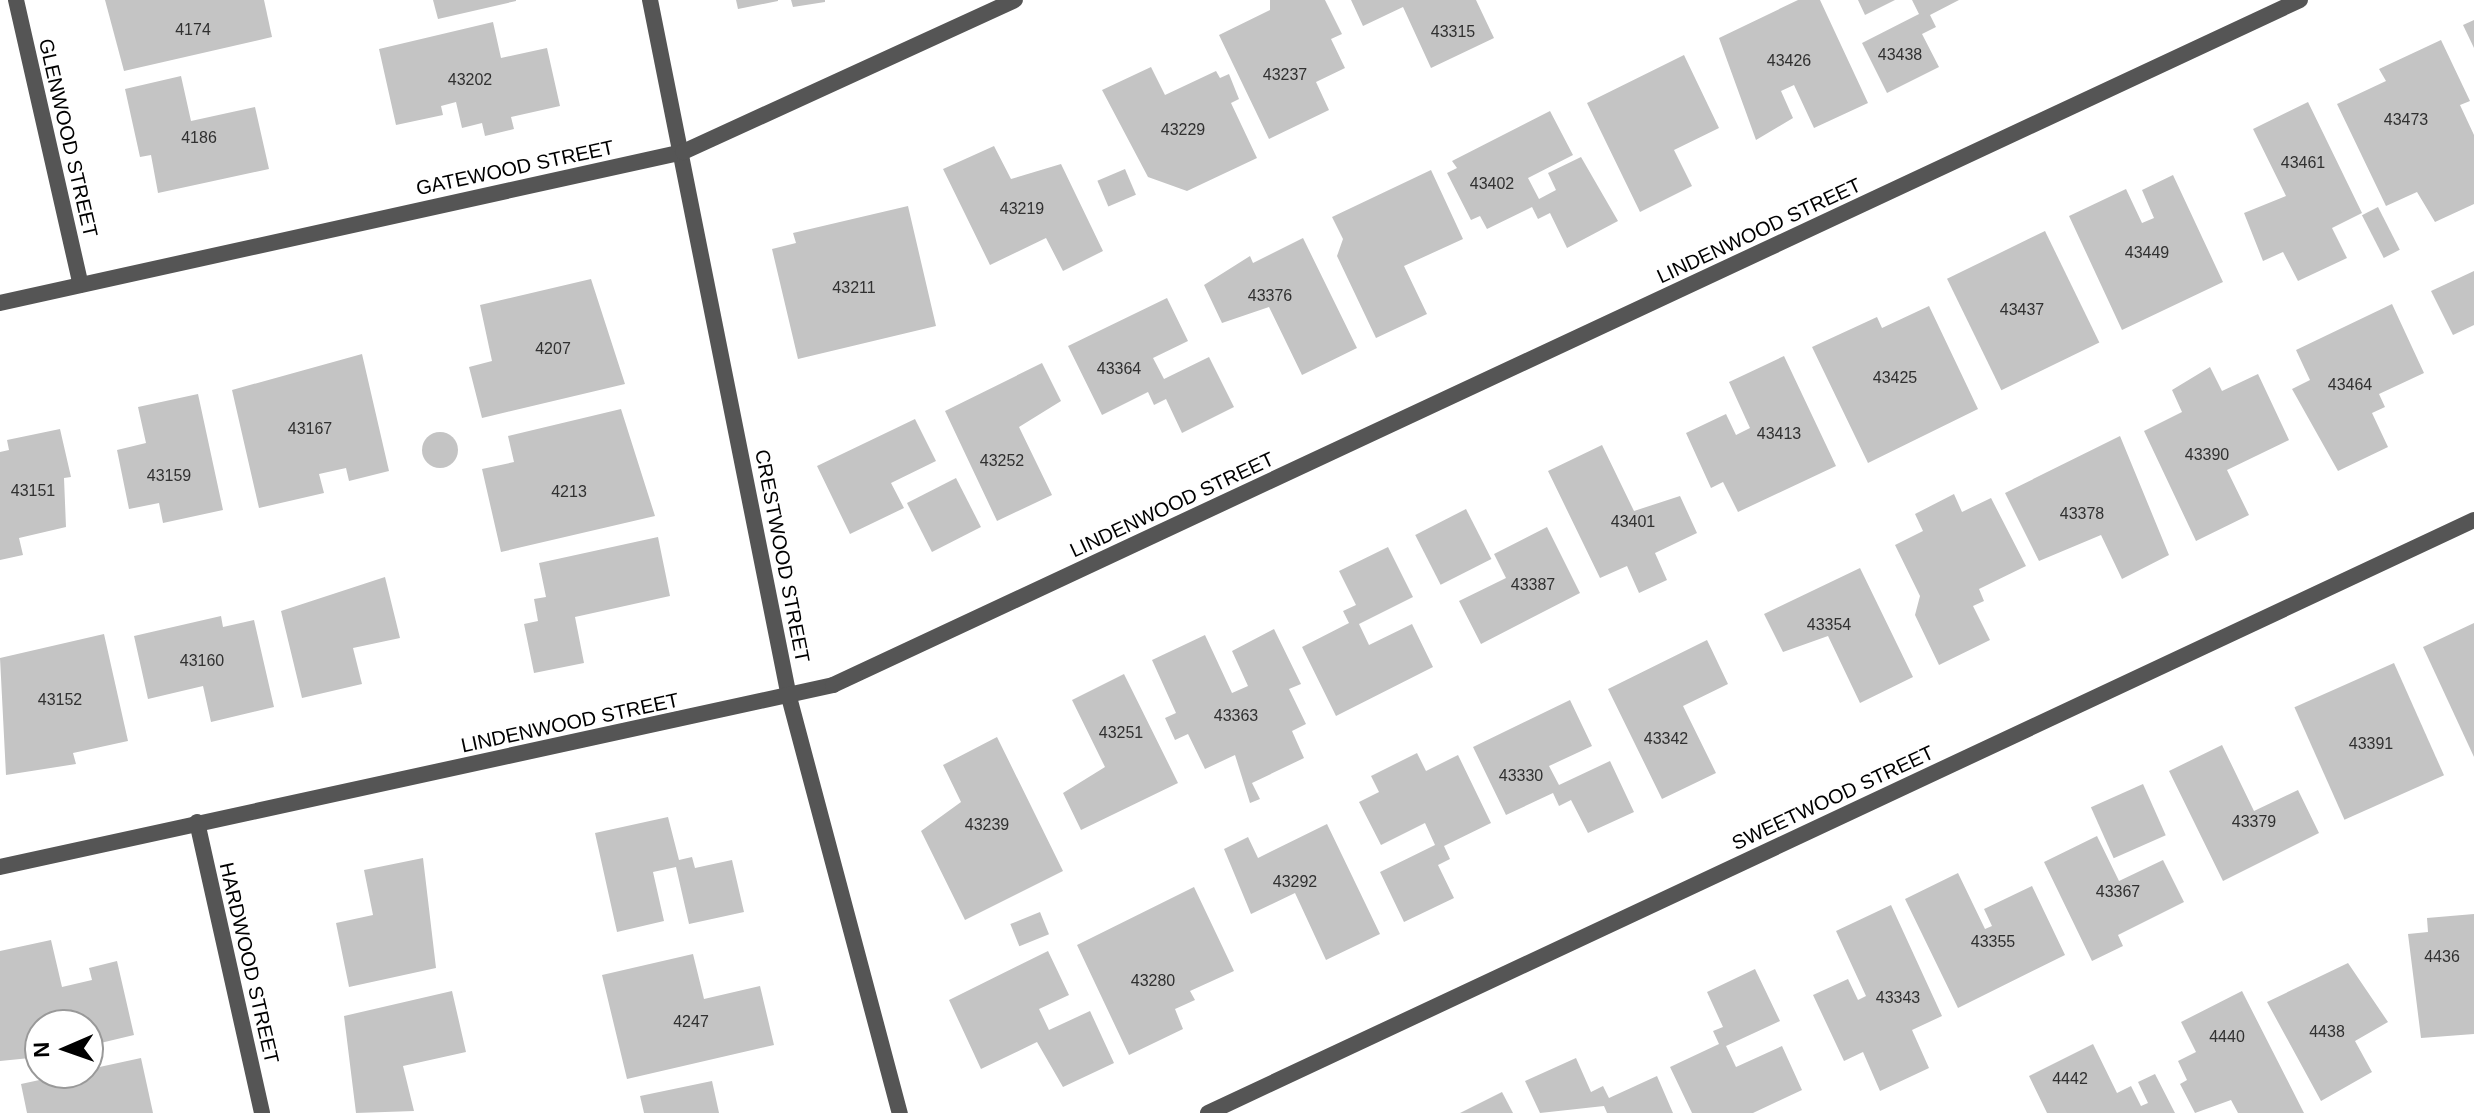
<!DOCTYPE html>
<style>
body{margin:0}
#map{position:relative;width:2474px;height:1113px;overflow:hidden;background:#fff;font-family:Arial,sans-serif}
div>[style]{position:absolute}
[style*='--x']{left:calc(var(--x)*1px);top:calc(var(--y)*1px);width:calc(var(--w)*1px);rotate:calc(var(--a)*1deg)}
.building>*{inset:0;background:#c4c4c4;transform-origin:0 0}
.round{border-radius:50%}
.minor>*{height:16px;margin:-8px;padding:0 8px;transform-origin:8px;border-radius:8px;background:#555}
span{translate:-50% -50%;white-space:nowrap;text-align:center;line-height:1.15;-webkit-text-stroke:7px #fff;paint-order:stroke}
.number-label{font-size:16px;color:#313131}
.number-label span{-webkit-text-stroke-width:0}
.street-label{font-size:20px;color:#000}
.north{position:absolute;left:24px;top:1009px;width:80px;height:80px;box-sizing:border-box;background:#fff;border:2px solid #999;border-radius:50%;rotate:268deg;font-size:22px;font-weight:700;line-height:32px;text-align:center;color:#000}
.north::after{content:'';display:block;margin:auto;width:28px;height:36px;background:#000;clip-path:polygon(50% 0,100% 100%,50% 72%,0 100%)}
</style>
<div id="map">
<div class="building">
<i style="clip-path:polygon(105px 0,264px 0,272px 37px,124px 71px)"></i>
<i style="clip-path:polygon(433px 0,516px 0,516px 1px,438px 19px)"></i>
<i style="clip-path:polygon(736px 0,778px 0,778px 1px,738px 9px)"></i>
<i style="clip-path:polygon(791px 0,825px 0,825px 2px,793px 7px)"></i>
<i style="clip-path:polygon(1325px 0,1342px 34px,1331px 39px,1345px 68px,1316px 82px,1329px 110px,1269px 139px,1219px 35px,1270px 10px,1270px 0)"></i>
<i style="clip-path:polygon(1351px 0,1476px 0,1494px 38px,1431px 68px,1403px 7px,1363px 26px)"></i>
<i style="clip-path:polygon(1798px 0,1820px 0,1868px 103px,1814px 128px,1794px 85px,1781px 91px,1793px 118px,1756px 140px,1719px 38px)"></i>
<i style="clip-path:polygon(1858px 0,1895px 0,1865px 15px)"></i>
<i style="clip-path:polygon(1912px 0,1959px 0,1930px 15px,1936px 27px,1922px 34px,1939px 67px,1887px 93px,1862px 43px,1919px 14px)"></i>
<i style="clip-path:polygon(2474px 20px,2474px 48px,2463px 25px)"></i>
<i style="clip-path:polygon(493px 22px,501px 58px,547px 48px,560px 106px,511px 117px,514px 129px,485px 136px,482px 123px,462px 128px,456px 102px,441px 106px,443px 115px,396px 125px,379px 49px)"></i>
<i style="clip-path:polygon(2441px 40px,2470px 101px,2460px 105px,2474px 135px,2474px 204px,2435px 222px,2417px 192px,2386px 206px,2337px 104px,2386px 81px,2379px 69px)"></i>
<i style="clip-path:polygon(1684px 55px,1719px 128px,1674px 150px,1692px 186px,1640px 212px,1587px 103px)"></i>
<i style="clip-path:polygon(1151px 67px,1165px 95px,1216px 71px,1220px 78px,1229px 74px,1239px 99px,1231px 103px,1257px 158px,1187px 191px,1148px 177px,1102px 90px)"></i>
<i style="clip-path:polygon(181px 76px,191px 121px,255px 107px,269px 169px,158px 193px,151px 155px,140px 157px,125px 89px)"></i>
<i style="clip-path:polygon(2308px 102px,2362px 213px,2332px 228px,2347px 258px,2298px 281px,2283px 252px,2263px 261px,2244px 213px,2286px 196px,2253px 129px)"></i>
<i style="clip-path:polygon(1550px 111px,1573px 155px,1528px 178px,1539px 199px,1556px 190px,1548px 173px,1581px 157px,1618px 221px,1567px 248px,1550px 213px,1538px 219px,1532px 207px,1487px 229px,1480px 216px,1471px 220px,1447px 173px,1457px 168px,1452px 161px)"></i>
<i style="clip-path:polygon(994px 146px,1011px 179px,1061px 164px,1103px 251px,1063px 271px,1046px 238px,990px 265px,943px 169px)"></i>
<i style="left:1125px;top:169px;width:28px;height:30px;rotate:67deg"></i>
<i style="clip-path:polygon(1431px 170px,1463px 239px,1404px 266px,1427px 314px,1376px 338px,1337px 256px,1343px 239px,1332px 217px)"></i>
<i style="clip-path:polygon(2173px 175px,2223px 282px,2122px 330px,2069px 216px,2126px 189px,2142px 223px,2154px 218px,2142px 190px)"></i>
<i style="clip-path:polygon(908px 206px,936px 326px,798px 359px,772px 249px,796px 243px,793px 233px)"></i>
<i style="left:2378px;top:207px;width:48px;height:18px;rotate:63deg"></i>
<i style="left:2045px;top:231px;width:124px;height:109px;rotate:64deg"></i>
<i style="clip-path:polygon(1303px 238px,1357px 348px,1302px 375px,1269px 307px,1222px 323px,1204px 285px,1250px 256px,1253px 263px)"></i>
<i style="clip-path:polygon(2474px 271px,2474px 325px,2453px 335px,2431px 291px)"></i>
<i style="clip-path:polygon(591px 279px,625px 384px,482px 418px,469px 367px,492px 361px,480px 305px)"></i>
<i style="clip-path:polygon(1167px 298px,1188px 341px,1153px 358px,1164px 379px,1209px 357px,1234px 407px,1182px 433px,1166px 399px,1154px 405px,1148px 392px,1102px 415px,1068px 346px)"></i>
<i style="clip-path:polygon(2392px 304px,2424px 373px,2379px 394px,2385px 407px,2372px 413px,2388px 447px,2338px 471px,2292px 389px,2310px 380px,2296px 350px)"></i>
<i style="clip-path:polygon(1929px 306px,1978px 409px,1868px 463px,1812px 347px,1877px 317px,1882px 328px)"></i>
<i style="clip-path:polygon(362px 354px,389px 471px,349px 481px,346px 468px,319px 474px,324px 493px,259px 508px,232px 390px)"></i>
<i style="clip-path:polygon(1784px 356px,1836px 466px,1738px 512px,1723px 482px,1711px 488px,1686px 433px,1726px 414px,1736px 435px,1750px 428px,1729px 382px)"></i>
<i style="clip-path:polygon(1042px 363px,1061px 401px,1019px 427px,1052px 495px,997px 521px,945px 411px)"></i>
<i style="clip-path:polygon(2210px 367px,2222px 391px,2258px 374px,2289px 440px,2227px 470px,2249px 515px,2196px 541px,2144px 431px,2182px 412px,2172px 390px)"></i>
<i style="clip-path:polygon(198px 394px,223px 510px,163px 523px,159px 503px,129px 509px,117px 450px,146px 443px,138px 407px)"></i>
<i style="clip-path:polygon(621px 409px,655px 516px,501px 552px,482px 469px,514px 462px,508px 436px)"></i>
<i style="clip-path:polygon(915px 419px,936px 461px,891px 483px,904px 508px,850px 534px,817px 466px)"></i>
<i style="clip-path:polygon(60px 429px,71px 477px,64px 478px,66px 527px,19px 538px,23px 555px,0 560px,0 452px,9px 450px,7px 440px)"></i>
<i class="round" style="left:422px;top:432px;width:36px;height:36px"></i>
<i style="clip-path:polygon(2120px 436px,2169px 555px,2122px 579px,2101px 535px,2039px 561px,2005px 493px)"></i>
<i style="clip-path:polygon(1602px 445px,1634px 511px,1680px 496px,1697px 533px,1655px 553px,1667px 580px,1639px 593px,1627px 566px,1600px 578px,1548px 471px)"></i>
<i style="left:956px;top:478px;width:55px;height:55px;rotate:63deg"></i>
<i style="clip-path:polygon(1954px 494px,1962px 512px,1991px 498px,2026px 566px,1979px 589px,1984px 601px,1973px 606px,1990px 640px,1939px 665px,1915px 615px,1920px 596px,1895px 545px,1923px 531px,1915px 514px)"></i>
<i style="left:1466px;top:509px;width:56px;height:57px;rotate:63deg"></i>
<i style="clip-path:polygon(1547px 527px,1580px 593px,1481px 644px,1459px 601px,1506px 578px,1494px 554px)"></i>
<i style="clip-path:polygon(658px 537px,670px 596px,575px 617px,584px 663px,534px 673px,524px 624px,538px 621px,534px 599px,546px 597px,539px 563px)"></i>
<i style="clip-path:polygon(1388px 547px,1413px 597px,1359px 624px,1369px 645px,1412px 624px,1433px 667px,1336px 716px,1302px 647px,1349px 623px,1343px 611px,1356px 605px,1339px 571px)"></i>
<i style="clip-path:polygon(1860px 568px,1913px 677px,1860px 703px,1828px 636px,1783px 652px,1764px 614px)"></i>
<i style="clip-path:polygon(385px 577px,400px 638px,353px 648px,362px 684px,302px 698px,281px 611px)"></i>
<i style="clip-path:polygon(221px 616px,223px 627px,254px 620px,274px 707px,211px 722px,203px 686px,148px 699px,134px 636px)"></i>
<i style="clip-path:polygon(2474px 623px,2474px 757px,2423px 647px)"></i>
<i style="clip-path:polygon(1274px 629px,1301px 684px,1289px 689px,1306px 724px,1292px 731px,1304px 758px,1252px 783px,1260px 799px,1250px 803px,1235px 755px,1205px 769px,1188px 734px,1175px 740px,1165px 718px,1176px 713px,1152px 660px,1205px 635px,1232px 693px,1248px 686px,1232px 651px)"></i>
<i style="clip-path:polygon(104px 634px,128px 741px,73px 753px,76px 764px,6px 775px,0 658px)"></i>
<i style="clip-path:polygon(1707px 640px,1728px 684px,1683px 706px,1716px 773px,1662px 799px,1608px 689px)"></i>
<i style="left:2394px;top:663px;width:123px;height:109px;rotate:66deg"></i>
<i style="clip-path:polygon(1124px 674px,1178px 783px,1081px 830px,1063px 793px,1105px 767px,1072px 700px)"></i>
<i style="clip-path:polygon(1570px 700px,1592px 746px,1549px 766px,1559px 785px,1610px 761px,1634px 812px,1588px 833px,1571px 800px,1559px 806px,1553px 793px,1506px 815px,1473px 747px)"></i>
<i style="clip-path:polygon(997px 737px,1063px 871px,965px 920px,921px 831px,961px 802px,943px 765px)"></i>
<i style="clip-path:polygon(2222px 745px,2254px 811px,2298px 790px,2319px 833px,2223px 881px,2169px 771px)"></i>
<i style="clip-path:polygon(1417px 753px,1426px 771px,1458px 755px,1491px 823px,1444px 846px,1450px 859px,1438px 865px,1454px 898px,1404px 922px,1380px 872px,1435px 845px,1425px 823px,1381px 845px,1359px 802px,1379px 792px,1371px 776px)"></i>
<i style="left:2143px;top:784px;width:56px;height:57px;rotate:66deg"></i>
<i style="clip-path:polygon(668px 817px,679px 860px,692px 857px,695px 868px,732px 860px,744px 912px,689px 924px,676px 867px,653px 872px,664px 921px,617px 932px,595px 833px)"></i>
<i style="clip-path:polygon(1327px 824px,1380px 934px,1326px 960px,1295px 893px,1251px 914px,1224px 849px,1248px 837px,1258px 858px)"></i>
<i style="clip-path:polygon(2097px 836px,2119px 881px,2163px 860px,2184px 902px,2118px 935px,2123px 946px,2092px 961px,2044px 862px)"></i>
<i style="clip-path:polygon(423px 858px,436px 968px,349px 987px,336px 923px,373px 915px,364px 870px)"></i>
<i style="clip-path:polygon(1958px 873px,1985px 929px,1992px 926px,1984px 909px,2032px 886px,2065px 955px,1958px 1008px,1905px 899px)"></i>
<i style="clip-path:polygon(1194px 887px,1234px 971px,1190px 991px,1195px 1000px,1175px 1009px,1183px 1029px,1129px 1055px,1077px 945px)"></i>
<i style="clip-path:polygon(1891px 905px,1942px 1016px,1912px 1030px,1929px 1068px,1880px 1091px,1863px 1052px,1844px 1061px,1813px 995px,1848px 979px,1858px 1000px,1866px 996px,1836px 931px)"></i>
<i style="left:1040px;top:912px;width:24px;height:32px;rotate:68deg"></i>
<i style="clip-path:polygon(2474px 914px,2474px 1034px,2421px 1038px,2408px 934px,2428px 932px,2427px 918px)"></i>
<i style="clip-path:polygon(51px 940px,62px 987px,92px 980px,89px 968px,117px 961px,134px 1035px,88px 1046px,88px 1025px,40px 1025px,40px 1057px,0 1061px,0 951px)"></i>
<i style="clip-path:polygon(1048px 951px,1069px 995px,1039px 1009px,1049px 1030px,1090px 1011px,1114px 1063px,1063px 1087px,1037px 1042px,981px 1069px,949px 1000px)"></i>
<i style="clip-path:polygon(693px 954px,704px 999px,760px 986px,774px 1045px,627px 1079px,602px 975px)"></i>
<i style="clip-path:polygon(2348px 963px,2388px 1022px,2355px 1041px,2372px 1072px,2321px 1101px,2267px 1002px)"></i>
<i style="clip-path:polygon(1755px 969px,1780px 1021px,1726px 1046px,1736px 1067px,1782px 1046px,1802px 1090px,1753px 1113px,1692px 1113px,1670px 1067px,1719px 1044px,1713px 1031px,1723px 1027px,1707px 992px)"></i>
<i style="clip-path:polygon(452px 991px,466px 1052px,403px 1066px,414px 1111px,356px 1113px,344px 1016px)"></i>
<i style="clip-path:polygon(2242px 991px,2304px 1113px,2238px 1113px,2231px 1100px,2195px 1113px,2180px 1084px,2187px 1080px,2178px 1061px,2196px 1052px,2181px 1022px)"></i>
<i style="clip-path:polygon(2093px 1044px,2117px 1093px,2131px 1086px,2141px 1106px,2148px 1103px,2138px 1082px,2155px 1074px,2175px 1113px,2047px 1113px,2029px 1076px)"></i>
<i style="clip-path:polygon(141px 1058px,153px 1113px,27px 1113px,21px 1084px)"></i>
<i style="clip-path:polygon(1576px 1058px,1591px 1092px,1603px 1086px,1609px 1098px,1657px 1076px,1673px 1113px,1607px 1113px,1604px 1106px,1540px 1113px,1525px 1081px)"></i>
<i style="clip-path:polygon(712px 1081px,719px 1113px,644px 1113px,640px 1096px)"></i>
<i style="clip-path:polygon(1502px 1092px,1513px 1113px,1460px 1113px)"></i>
</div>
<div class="minor">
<i style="--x:16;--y:0;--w:292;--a:77.2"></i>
<i style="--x:650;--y:0;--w:711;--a:78.72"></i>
<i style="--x:789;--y:697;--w:431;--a:75.1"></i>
<i style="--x:0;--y:303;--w:699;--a:-12.47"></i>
<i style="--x:683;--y:152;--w:365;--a:-24.6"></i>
<i style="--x:197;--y:822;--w:298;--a:77.4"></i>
<i style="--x:0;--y:867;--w:853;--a:-12.32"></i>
<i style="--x:833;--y:685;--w:1619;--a:-25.03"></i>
<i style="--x:1208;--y:1113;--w:1398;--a:-25.1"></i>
</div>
<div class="number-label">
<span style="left:193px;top:30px">4174</span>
<span style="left:1453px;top:32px">43315</span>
<span style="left:1900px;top:55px">43438</span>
<span style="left:1789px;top:61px">43426</span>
<span style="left:1285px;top:75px">43237</span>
<span style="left:470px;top:80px">43202</span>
<span style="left:2406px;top:120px">43473</span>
<span style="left:1183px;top:130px">43229</span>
<span style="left:199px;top:138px">4186</span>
<span style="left:2303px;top:163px">43461</span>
<span style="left:1492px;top:184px">43402</span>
<span style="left:1022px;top:209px">43219</span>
<span style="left:2147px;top:253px">43449</span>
<span style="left:854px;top:288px">43211</span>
<span style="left:1270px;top:296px">43376</span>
<span style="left:2022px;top:310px">43437</span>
<span style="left:553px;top:349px">4207</span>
<span style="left:1119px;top:369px">43364</span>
<span style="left:1895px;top:378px">43425</span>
<span style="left:2350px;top:385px">43464</span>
<span style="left:310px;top:429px">43167</span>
<span style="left:1779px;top:434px">43413</span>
<span style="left:2207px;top:455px">43390</span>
<span style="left:1002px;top:461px">43252</span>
<span style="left:169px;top:476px">43159</span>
<span style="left:33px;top:491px">43151</span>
<span style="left:569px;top:492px">4213</span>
<span style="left:2082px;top:514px">43378</span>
<span style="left:1633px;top:522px">43401</span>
<span style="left:1533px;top:585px">43387</span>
<span style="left:1829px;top:625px">43354</span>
<span style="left:202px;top:661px">43160</span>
<span style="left:60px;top:700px">43152</span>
<span style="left:1236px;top:716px">43363</span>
<span style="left:1121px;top:733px">43251</span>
<span style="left:1666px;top:739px">43342</span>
<span style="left:2371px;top:744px">43391</span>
<span style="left:1521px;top:776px">43330</span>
<span style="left:2254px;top:822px">43379</span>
<span style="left:987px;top:825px">43239</span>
<span style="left:1295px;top:882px">43292</span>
<span style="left:2118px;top:892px">43367</span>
<span style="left:1993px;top:942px">43355</span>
<span style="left:2442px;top:957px">4436</span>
<span style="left:1153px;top:981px">43280</span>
<span style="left:1898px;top:998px">43343</span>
<span style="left:691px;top:1022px">4247</span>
<span style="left:2327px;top:1032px">4438</span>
<span style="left:2227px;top:1037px">4440</span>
<span style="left:2070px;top:1079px">4442</span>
</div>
<div class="street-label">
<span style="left:68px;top:138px;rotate:77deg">GLENWOOD STREET</span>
<span style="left:515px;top:168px;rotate:-12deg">GATEWOOD STREET</span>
<span style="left:1759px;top:231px;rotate:-25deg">LINDENWOOD STREET</span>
<span style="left:1172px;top:505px;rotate:-25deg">LINDENWOOD STREET</span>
<span style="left:782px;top:556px;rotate:79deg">CRESTWOOD STREET</span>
<span style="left:570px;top:723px;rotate:-12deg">LINDENWOOD STREET</span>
<span style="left:1833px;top:798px;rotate:-25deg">SWEETWOOD STREET</span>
<span style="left:249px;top:963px;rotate:77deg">HARDWOOD STREET</span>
</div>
<div class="north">N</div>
</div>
